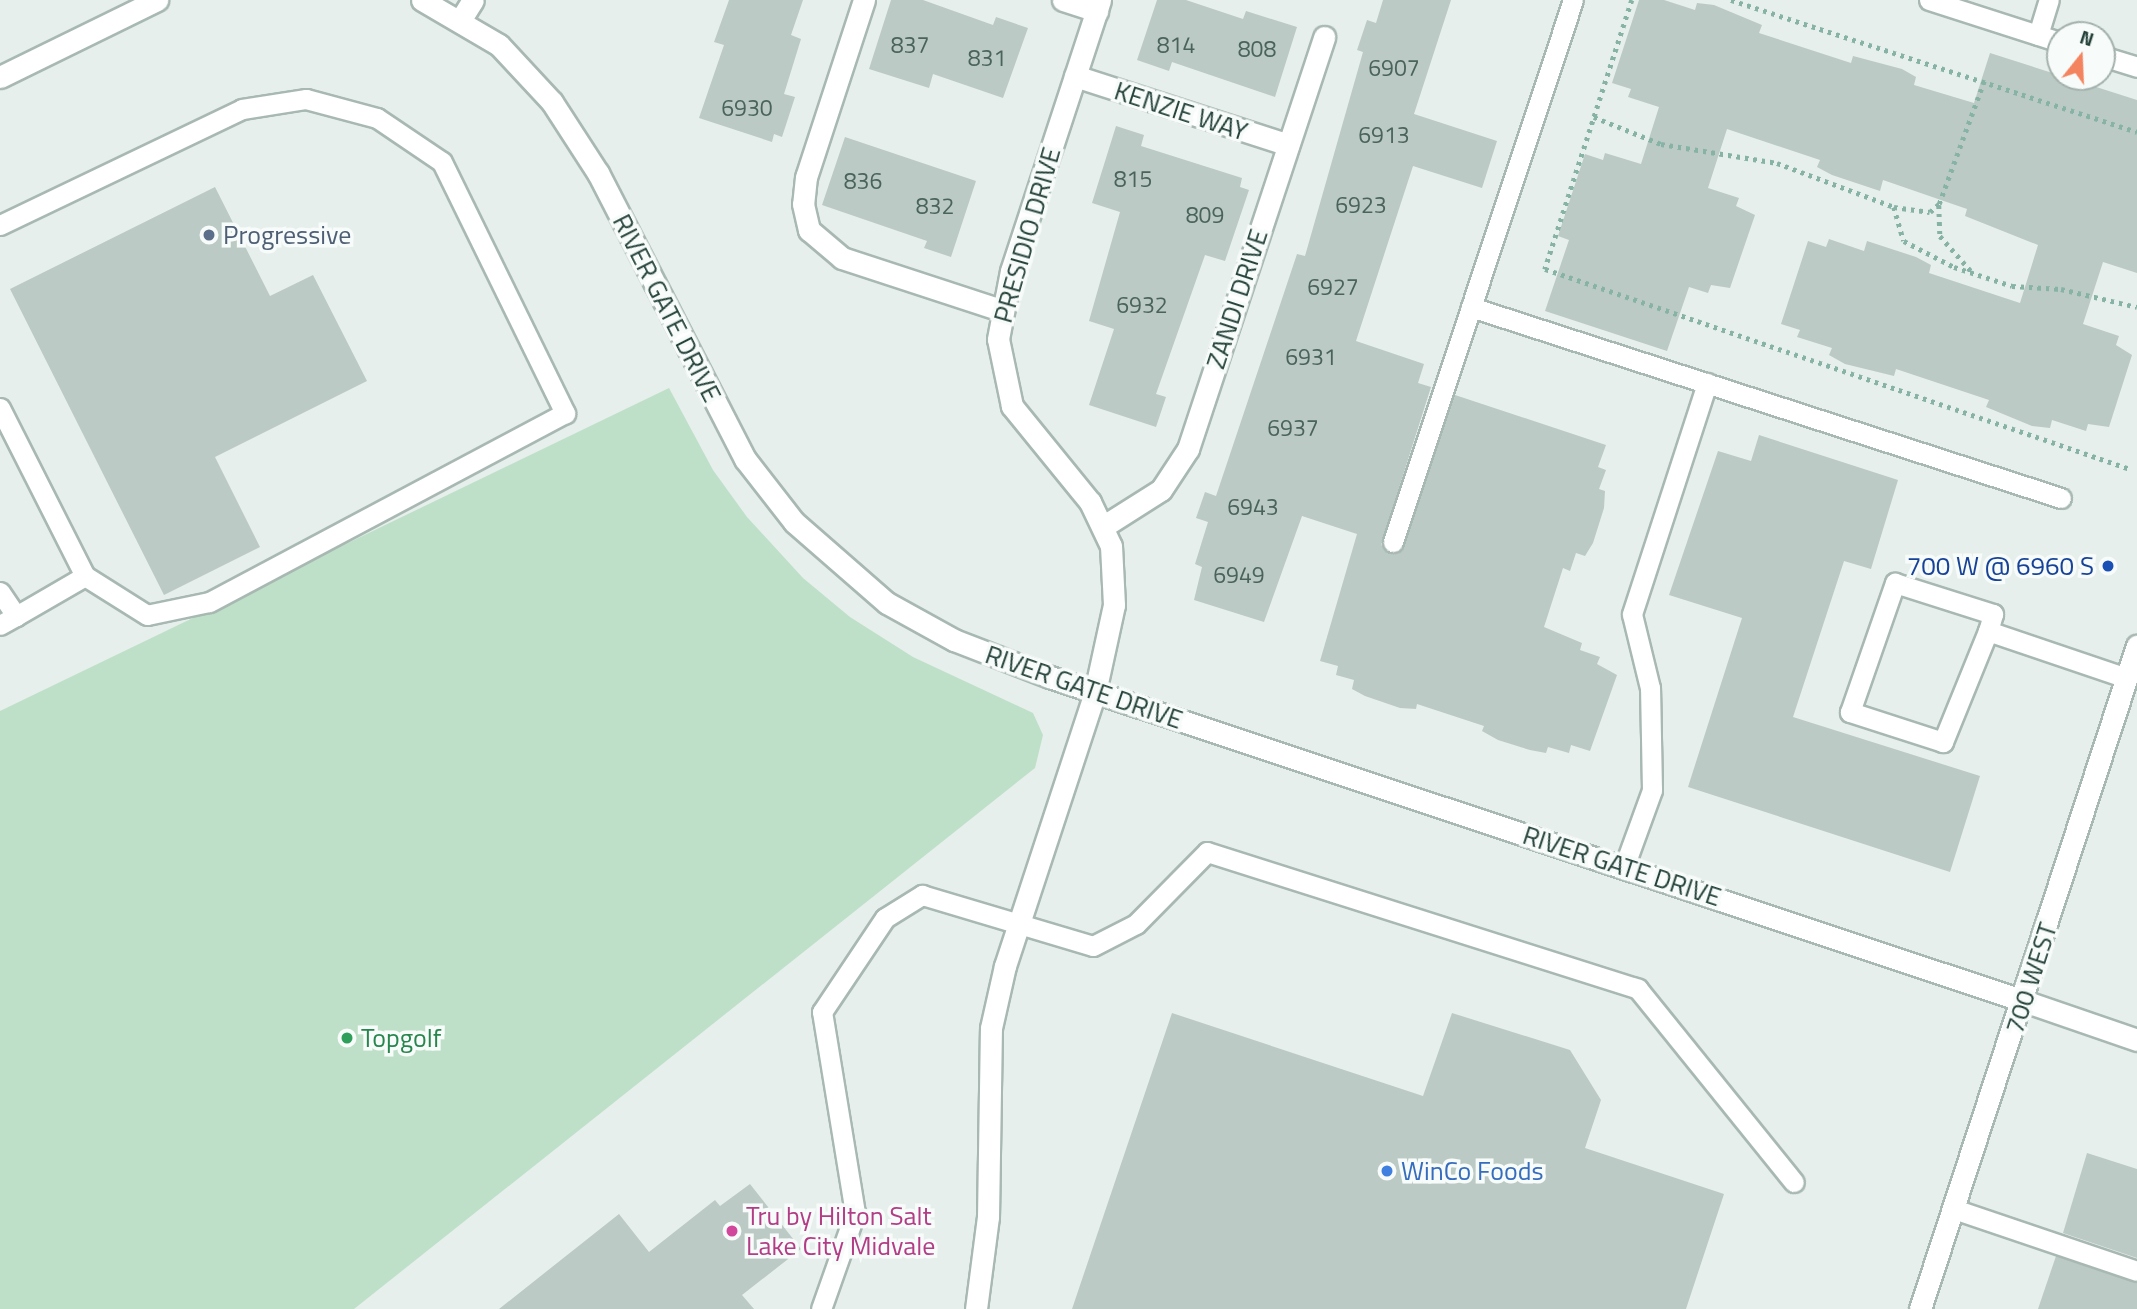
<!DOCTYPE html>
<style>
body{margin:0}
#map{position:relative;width:2137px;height:1309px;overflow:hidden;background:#e6efeb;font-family:"Titillium Web",sans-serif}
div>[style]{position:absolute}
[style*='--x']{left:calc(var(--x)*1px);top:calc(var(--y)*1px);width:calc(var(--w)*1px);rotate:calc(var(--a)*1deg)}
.green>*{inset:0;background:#bfe0c8}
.building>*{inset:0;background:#bbcac4}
.path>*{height:4.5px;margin-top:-2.25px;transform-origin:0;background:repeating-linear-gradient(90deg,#86b3a5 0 3.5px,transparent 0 8.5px)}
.roads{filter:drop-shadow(2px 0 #a8b8b2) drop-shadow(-2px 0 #a8b8b2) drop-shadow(0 2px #a8b8b2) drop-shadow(0 -2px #a8b8b2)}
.service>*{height:19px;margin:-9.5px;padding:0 9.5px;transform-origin:9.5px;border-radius:9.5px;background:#fff}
.minor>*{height:21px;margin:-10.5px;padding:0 10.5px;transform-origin:10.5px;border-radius:10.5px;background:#fff}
.tertiary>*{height:21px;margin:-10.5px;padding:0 10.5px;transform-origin:10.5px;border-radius:10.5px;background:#fff}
.secondary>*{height:21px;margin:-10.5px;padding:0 10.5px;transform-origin:10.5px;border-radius:10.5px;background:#fff}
.dots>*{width:19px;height:19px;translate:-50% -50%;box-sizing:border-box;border:4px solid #f7fbf9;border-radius:50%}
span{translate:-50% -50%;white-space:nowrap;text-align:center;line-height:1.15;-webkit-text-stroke:7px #f7fbf9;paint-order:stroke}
.number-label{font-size:23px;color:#4a645c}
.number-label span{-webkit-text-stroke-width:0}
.street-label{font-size:26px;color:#24423a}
.service-label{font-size:26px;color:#4e5e75}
.left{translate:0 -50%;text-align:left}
.transit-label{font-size:26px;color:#164399}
.right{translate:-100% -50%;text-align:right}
.leisure-label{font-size:26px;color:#27864d}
.shop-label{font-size:26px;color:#366cbe}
.hotel-label{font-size:26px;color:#b23c85}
.north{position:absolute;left:2046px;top:21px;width:70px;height:70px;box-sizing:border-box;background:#f7fbf9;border:2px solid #a3b1ad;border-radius:50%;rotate:18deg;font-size:19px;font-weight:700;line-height:28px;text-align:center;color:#24423a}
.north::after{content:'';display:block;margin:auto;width:24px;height:32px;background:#f4845f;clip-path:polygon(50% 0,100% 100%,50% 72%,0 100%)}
</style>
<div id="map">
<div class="green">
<i style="clip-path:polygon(669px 388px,713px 470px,747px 517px,803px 578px,850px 617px,913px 657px,1033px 713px,1043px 735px,1035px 768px,354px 1309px,0 1309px,0 711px)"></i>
</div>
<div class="building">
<i style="clip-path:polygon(729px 0,803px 0,791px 35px,801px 39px,784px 94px,795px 97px,782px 137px,774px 134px,772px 142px,699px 118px,724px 45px,714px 42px)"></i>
<i style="clip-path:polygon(891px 0,923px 0,993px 25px,996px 17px,1028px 28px,1003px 98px,933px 74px,929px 88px,869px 69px)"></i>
<i style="clip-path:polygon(1157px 0,1186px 0,1243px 19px,1246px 11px,1297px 27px,1275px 97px,1172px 62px,1169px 71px,1137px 60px)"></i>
<i style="clip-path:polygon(1383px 0,1451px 0,1414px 114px,1497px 141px,1482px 188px,1413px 166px,1356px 341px,1424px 364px,1418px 383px,1431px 387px,1381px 545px,1395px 554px,1404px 546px,1455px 395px,1606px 445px,1598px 467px,1606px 470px,1599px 489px,1605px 491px,1604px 508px,1593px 543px,1585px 556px,1576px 553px,1570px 571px,1563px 568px,1544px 627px,1582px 643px,1580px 650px,1600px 657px,1597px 664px,1617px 675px,1590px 751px,1571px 745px,1569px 753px,1548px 747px,1546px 753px,1530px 750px,1498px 740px,1482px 731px,1484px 726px,1417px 704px,1416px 709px,1400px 708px,1365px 696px,1352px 689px,1354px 680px,1336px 675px,1338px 666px,1320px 661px,1357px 534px,1302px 516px,1264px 622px,1194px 600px,1202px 567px,1195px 564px,1208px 522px,1196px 518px,1205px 492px,1216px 496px,1297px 254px,1305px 256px,1363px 52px,1357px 50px,1367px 20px,1376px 23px)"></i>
<i style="clip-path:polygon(1639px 0,1664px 0,1695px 10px,1697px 3px,1714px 5px,1762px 25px,1759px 33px,1851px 63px,1853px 56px,1902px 69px,1916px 77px,1914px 85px,1974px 103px,1990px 53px,2137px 100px,2137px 273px,2103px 262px,2083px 324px,2119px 336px,2116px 345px,2132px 355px,2109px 427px,2088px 424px,2086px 431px,2052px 420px,2050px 428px,2032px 426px,1986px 407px,1989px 400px,1896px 369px,1894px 376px,1845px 364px,1829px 355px,1832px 348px,1797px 337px,1800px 330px,1781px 324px,1808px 241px,1826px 247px,1829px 239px,1864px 251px,1867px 241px,1916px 257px,1931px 265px,1929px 273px,2020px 303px,2038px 245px,1965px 216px,1967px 209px,1883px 180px,1880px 191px,1832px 175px,1817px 167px,1820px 160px,1727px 129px,1708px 188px,1739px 198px,1736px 206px,1755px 215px,1730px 288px,1711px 285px,1708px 293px,1689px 287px,1667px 351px,1545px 311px,1569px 240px,1558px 236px,1585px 154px,1603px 160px,1605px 153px,1641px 164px,1659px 107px,1628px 97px,1631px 89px,1612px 83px)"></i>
<i style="clip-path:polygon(1116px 126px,1144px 135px,1141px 146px,1242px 178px,1240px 187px,1249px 190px,1225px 261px,1205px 255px,1156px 394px,1166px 397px,1156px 427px,1089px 405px,1114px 329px,1089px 321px,1120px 212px,1092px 203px)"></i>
<i style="clip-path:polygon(845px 137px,976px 181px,951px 257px,924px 248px,927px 241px,822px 205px)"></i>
<i style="clip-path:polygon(215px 187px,270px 296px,313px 275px,367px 381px,215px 457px,260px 547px,164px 595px,10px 289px)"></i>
<i style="clip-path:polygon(1759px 435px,1898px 480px,1871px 569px,1844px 561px,1793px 717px,1980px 776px,1950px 872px,1688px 787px,1742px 618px,1669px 595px,1718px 451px,1751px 461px)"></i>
<i style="clip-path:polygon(1172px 1013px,1423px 1096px,1452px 1013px,1570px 1050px,1601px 1100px,1585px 1148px,1724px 1194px,1686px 1309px,1072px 1309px)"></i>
<i style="clip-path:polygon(2087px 1153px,2137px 1169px,2137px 1258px,2063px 1233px)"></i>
<i style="clip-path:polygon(750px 1184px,801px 1249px,742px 1295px,754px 1309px,499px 1309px,619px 1214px,649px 1252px,715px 1200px,720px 1206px)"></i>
<i style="clip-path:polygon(2056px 1256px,2137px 1283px,2137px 1309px,2038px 1309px)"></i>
</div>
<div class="path">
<i style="--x:1632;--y:0;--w:283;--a:107.9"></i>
<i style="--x:1545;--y:269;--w:618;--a:18.87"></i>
<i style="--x:1731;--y:0;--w:427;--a:18"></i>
<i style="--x:1594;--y:117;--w:72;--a:21.9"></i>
<i style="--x:1661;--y:144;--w:118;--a:9.3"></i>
<i style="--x:1777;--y:163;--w:125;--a:20.6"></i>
<i style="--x:1894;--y:207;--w:36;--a:8"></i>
<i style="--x:1930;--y:212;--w:12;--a:-42"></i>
<i style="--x:1939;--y:204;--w:131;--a:-69.9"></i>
<i style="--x:1939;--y:205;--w:31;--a:88"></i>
<i style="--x:1940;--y:236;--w:48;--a:48.4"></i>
<i style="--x:1894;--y:207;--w:35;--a:74"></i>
<i style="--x:1904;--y:241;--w:56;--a:27.5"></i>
<i style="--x:1954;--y:267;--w:61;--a:18.1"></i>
<i style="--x:2012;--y:286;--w:49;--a:3.5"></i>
<i style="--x:2061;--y:289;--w:78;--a:13.3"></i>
</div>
<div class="roads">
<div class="service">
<i style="--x:1929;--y:0;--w:138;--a:17.8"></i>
<i style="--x:2038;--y:35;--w:37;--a:-73"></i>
<i style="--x:2102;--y:56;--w:37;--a:17"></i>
<i style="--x:0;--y:225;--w:268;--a:-25.6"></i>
<i style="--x:242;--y:109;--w:65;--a:-8.9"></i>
<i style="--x:306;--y:99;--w:73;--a:15"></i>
<i style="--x:377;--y:118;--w:78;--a:34.1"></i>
<i style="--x:442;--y:162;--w:280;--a:63.9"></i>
<i style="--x:565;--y:413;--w:403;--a:152"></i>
<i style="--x:209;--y:602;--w:63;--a:168.2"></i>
<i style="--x:147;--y:615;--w:73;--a:-147.8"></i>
<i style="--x:1471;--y:307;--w:620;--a:17.94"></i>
<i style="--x:0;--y:408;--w:188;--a:63.2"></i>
<i style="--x:85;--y:576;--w:80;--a:149.9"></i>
<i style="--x:1393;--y:542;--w:571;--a:-71.63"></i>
<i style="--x:0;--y:592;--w:29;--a:56"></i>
<i style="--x:16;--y:616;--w:18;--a:151"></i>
<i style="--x:1988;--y:631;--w:120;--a:112.1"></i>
<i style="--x:1943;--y:742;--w:98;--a:-162.1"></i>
<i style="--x:1850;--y:712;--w:137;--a:-70.8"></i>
<i style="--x:1895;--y:583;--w:103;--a:17.6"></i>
<i style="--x:1993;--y:614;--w:18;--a:106"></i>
<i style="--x:1988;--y:631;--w:147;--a:18.7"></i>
<i style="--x:1624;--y:867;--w:82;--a:-70"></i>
<i style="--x:1652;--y:790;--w:102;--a:-91.1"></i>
<i style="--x:1650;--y:688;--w:76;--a:-103.7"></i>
<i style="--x:1632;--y:614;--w:243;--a:-72"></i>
<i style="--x:1954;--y:1209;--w:193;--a:18.7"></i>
<i style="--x:821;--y:1309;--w:102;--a:-70.5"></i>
<i style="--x:855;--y:1213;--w:204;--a:-99.3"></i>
<i style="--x:822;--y:1012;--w:113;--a:-56.2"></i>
<i style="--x:885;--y:918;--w:44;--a:-31.9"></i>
<i style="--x:922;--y:895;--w:178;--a:16.6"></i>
<i style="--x:1093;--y:946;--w:48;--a:-27.1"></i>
<i style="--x:1136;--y:924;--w:101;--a:-45.4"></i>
<i style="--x:1207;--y:852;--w:452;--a:17.6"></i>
<i style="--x:1638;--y:989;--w:248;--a:51.1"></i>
</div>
<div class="minor">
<i style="--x:864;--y:0;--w:186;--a:108.1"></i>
<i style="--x:806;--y:177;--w:27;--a:96"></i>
<i style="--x:803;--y:204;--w:27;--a:77"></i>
<i style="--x:809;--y:230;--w:43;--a:40.3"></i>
<i style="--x:842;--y:258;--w:167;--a:18.1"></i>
<i style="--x:1063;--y:0;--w:36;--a:18"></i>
<i style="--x:461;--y:19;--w:22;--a:-58"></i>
<i style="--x:1075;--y:76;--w:224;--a:17.9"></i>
<i style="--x:1104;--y:526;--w:67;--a:-32.3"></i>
<i style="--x:1161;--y:490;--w:49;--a:-56.6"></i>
<i style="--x:1188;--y:449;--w:434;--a:-71.7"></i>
<i style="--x:1095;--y:692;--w:89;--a:-77.7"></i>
<i style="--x:1114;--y:605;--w:59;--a:-92.9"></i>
<i style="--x:1111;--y:546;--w:49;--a:-115.5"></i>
<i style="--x:1090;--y:502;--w:124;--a:-129.1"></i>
<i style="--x:1012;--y:406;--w:68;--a:-101.8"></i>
<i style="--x:998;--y:339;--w:69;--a:-79.2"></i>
<i style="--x:1011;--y:271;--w:285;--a:-71.8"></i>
<i style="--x:2024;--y:1001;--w:120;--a:19"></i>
</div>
<div class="tertiary">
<i style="--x:422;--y:0;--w:89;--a:30.3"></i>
<i style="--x:499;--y:45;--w:78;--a:47.1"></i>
<i style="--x:552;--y:102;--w:85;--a:57.1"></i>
<i style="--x:598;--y:173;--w:322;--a:62.8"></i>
<i style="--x:745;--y:459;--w:80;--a:52.1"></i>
<i style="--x:794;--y:522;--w:123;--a:41.1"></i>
<i style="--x:887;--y:603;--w:77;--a:28.9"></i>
<i style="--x:954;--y:640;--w:103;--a:21.1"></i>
<i style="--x:1050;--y:677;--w:1026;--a:18.4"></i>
<i style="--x:0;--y:77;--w:175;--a:-26.1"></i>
<i style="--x:976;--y:1309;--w:93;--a:-82.6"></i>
<i style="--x:988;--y:1217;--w:189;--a:-89.1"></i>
<i style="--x:991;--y:1028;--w:64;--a:-77.3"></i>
<i style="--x:1005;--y:966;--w:288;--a:-71.8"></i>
</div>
<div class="secondary">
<i style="--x:1920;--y:1309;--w:698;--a:-71.88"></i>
</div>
</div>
<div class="dots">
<i style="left:209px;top:235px;background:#5c6f8a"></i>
<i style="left:2108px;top:566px;background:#1a4fb4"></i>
<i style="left:347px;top:1038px;background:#2e9e5b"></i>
<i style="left:1387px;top:1171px;background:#3f7fe0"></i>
<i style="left:732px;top:1231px;background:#d1479c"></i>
</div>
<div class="number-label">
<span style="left:910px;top:45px">837</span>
<span style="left:1176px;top:45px">814</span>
<span style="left:1257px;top:49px">808</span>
<span style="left:987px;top:58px">831</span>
<span style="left:1394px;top:68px">6907</span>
<span style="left:747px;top:108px">6930</span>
<span style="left:1384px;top:135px">6913</span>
<span style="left:1133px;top:179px">815</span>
<span style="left:863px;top:181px">836</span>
<span style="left:1361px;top:205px">6923</span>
<span style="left:935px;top:206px">832</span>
<span style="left:1205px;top:215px">809</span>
<span style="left:1333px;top:287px">6927</span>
<span style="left:1142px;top:305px">6932</span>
<span style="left:1311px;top:357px">6931</span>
<span style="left:1293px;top:428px">6937</span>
<span style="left:1253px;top:507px">6943</span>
<span style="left:1239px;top:575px">6949</span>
</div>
<div class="street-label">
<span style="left:1181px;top:111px;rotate:18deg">KENZIE WAY</span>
<span style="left:1027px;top:235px;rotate:-74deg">PRESIDIO DRIVE</span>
<span style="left:1237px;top:299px;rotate:-72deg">ZANDI DRIVE</span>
<span style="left:667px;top:308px;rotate:63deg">RIVER GATE DRIVE</span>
<span style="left:1084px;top:687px;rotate:19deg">RIVER GATE DRIVE</span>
<span style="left:1622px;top:866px;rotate:18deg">RIVER GATE DRIVE</span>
<span style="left:2031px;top:978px;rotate:-72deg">700 WEST</span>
</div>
<div class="service-label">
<span class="left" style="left:223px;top:235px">Progressive</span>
</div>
<div class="transit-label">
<span class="right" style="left:2094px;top:566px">700 W @ 6960 S</span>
</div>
<div class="leisure-label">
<span class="left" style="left:361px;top:1038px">Topgolf</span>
</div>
<div class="shop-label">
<span class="left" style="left:1401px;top:1171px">WinCo Foods</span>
</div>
<div class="hotel-label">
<span class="left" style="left:746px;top:1231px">Tru by Hilton Salt<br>Lake City Midvale</span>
</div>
<div class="north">N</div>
</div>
